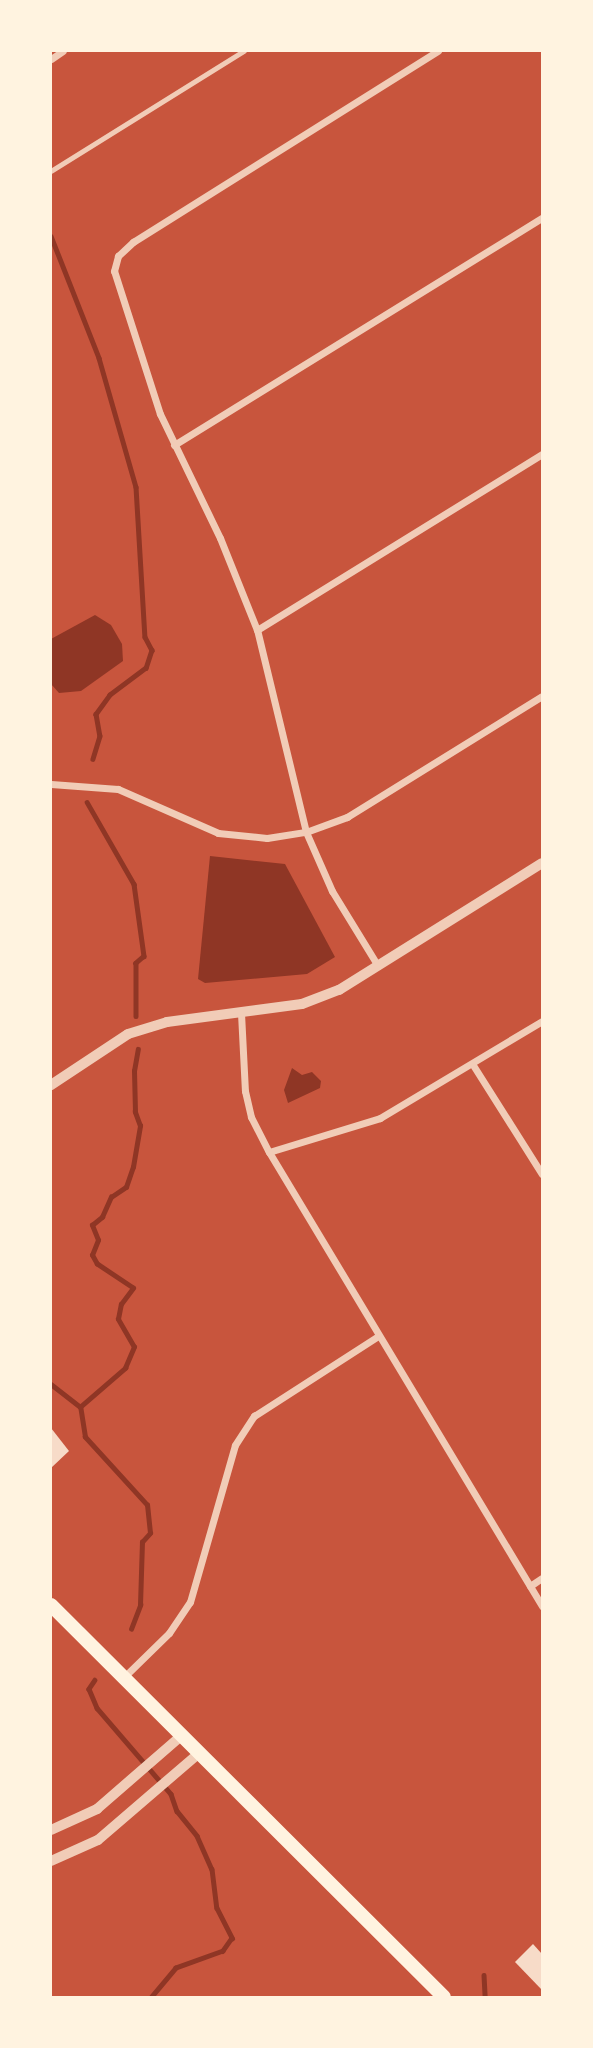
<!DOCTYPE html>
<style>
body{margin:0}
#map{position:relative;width:593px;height:2048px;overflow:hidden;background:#c8553d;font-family:"Fira Sans",sans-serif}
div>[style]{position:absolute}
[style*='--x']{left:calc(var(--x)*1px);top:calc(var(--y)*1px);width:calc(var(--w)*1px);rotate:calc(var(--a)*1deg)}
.water>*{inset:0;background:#8f3625}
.stream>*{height:4.5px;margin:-2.25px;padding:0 2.25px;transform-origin:2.25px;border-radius:2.25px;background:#8f3625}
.building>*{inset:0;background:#f7dbc8}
.service>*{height:4.5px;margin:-2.25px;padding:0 2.25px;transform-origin:2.25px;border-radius:2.25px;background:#f1ccb7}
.minor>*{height:7px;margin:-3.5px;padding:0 3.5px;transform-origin:3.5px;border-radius:3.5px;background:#f1ccb7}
.tertiary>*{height:10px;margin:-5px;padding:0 5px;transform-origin:5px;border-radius:5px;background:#f1ccb7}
.primary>*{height:14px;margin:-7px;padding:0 7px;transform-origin:7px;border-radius:7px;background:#fff3e0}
span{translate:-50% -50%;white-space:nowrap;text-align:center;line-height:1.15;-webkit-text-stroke:5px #fff3e0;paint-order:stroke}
.frame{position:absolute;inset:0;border:52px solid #fff3e0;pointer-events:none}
</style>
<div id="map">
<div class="water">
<i style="clip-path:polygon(95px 615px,111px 625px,122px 644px,123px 661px,81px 691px,59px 693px,51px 684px,51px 639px)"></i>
<i style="clip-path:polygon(210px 856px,285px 864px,335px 957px,307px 974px,205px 983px,198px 979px)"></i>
<i style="clip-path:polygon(292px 1068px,302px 1075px,312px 1072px,321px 1081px,320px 1088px,288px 1103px,284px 1090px)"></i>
</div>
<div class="stream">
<i style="--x:51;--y:236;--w:131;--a:68.5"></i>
<i style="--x:99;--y:358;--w:134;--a:74"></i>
<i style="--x:136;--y:487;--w:150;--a:86.6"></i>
<i style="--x:145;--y:637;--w:15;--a:62"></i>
<i style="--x:152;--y:650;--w:19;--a:108"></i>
<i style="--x:146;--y:668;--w:45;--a:143.1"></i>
<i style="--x:110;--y:695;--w:24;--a:126"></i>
<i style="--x:96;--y:714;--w:22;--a:80"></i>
<i style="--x:100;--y:736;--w:24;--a:107"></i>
<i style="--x:87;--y:802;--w:95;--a:60.2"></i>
<i style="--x:134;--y:884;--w:73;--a:82.1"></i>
<i style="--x:144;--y:956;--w:11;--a:139"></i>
<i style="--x:136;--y:963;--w:53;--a:90"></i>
<i style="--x:51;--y:1384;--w:37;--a:38"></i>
<i style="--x:131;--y:1629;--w:26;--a:-69"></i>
<i style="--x:140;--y:1605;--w:63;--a:-88.2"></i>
<i style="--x:142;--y:1542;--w:12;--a:-48"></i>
<i style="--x:150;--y:1533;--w:28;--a:-96"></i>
<i style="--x:147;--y:1505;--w:92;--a:-132.4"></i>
<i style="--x:85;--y:1437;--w:30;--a:-99"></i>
<i style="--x:80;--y:1407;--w:60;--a:-40.9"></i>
<i style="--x:125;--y:1368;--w:23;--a:-67"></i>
<i style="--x:134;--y:1347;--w:32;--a:-120"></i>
<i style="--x:118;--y:1319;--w:15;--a:-79"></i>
<i style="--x:121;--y:1304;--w:20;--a:-53"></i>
<i style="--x:133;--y:1288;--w:43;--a:-146.3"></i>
<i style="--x:97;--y:1264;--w:10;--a:-119"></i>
<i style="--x:92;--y:1255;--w:16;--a:-68"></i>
<i style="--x:98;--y:1240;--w:16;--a:-112"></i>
<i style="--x:92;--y:1225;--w:13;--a:-39"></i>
<i style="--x:102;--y:1217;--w:22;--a:-66"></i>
<i style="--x:111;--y:1197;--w:18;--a:-34"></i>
<i style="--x:126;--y:1187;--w:21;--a:-71"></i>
<i style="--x:133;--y:1167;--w:42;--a:-80.3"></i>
<i style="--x:140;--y:1126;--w:15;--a:-110"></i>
<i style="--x:135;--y:1112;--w:41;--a:-91.4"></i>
<i style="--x:134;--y:1071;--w:22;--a:-80"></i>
<i style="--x:95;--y:1680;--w:11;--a:124"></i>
<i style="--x:89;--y:1689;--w:21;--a:67"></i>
<i style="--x:97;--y:1708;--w:113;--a:49.3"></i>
<i style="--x:171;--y:1794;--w:18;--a:71"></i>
<i style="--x:177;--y:1811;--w:32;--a:51"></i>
<i style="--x:197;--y:1836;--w:36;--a:66"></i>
<i style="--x:212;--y:1869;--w:39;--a:83"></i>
<i style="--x:217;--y:1908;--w:34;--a:63"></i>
<i style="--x:232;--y:1938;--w:16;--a:125"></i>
<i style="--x:223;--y:1951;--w:50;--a:160.1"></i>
<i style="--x:176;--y:1968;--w:38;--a:130"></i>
<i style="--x:484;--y:1975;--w:22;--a:87"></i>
</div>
<div class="building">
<i style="clip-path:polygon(51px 1428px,69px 1451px,51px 1468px)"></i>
<i style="clip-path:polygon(533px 1944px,542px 1954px,542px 1990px,515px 1962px)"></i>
</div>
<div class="service">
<i style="--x:51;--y:171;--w:227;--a:-31.9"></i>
</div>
<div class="minor">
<i style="--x:51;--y:59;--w:14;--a:-34"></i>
<i style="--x:174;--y:445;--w:432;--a:-31.7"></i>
<i style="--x:257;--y:630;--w:335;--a:-31.7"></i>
<i style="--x:51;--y:784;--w:67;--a:4.3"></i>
<i style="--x:118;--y:789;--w:109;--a:23.7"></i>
<i style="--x:218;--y:833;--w:49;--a:5.8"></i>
<i style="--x:267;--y:838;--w:39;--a:-9"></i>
<i style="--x:306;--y:832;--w:44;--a:-20.1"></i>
<i style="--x:347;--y:817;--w:229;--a:-31.8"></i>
<i style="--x:378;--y:966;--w:88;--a:-121.5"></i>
<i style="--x:332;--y:891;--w:64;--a:-113.8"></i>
<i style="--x:306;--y:832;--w:208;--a:-103.6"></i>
<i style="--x:257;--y:630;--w:99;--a:-111.9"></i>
<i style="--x:220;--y:538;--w:138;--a:-115.8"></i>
<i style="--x:160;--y:414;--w:150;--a:-107.8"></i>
<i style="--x:114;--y:271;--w:16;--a:-75"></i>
<i style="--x:118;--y:256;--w:21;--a:-43"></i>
<i style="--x:133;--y:242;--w:360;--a:-32.1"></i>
<i style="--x:241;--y:1013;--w:78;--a:87.1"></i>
<i style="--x:245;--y:1091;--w:27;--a:77"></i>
<i style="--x:251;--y:1117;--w:39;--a:63"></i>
<i style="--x:269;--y:1152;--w:530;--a:58.98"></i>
<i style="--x:473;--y:1065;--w:129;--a:57.7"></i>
<i style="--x:269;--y:1152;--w:116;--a:-17"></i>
<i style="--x:380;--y:1118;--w:189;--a:-30.9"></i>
<i style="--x:530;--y:1586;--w:14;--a:-34"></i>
<i style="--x:124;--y:1677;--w:63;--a:-44.4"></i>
<i style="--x:169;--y:1633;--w:37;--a:-56"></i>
<i style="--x:190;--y:1602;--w:163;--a:-74"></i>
<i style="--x:235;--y:1445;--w:35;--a:-57"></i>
<i style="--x:254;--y:1416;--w:148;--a:-32.8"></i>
</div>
<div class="tertiary">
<i style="--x:51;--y:1085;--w:92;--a:-33.5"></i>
<i style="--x:128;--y:1034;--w:41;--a:-17.1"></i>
<i style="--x:167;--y:1022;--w:136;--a:-7.6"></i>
<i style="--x:302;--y:1004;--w:40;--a:-21"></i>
<i style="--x:339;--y:990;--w:239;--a:-32"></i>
<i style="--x:51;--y:1830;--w:51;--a:-24.5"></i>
<i style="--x:97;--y:1809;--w:111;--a:-41"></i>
<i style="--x:51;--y:1861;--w:51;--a:-24.1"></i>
<i style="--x:98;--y:1840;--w:132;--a:-40.7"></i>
</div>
<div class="primary">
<i style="--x:51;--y:1605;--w:555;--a:44.93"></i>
</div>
<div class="frame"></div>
</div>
